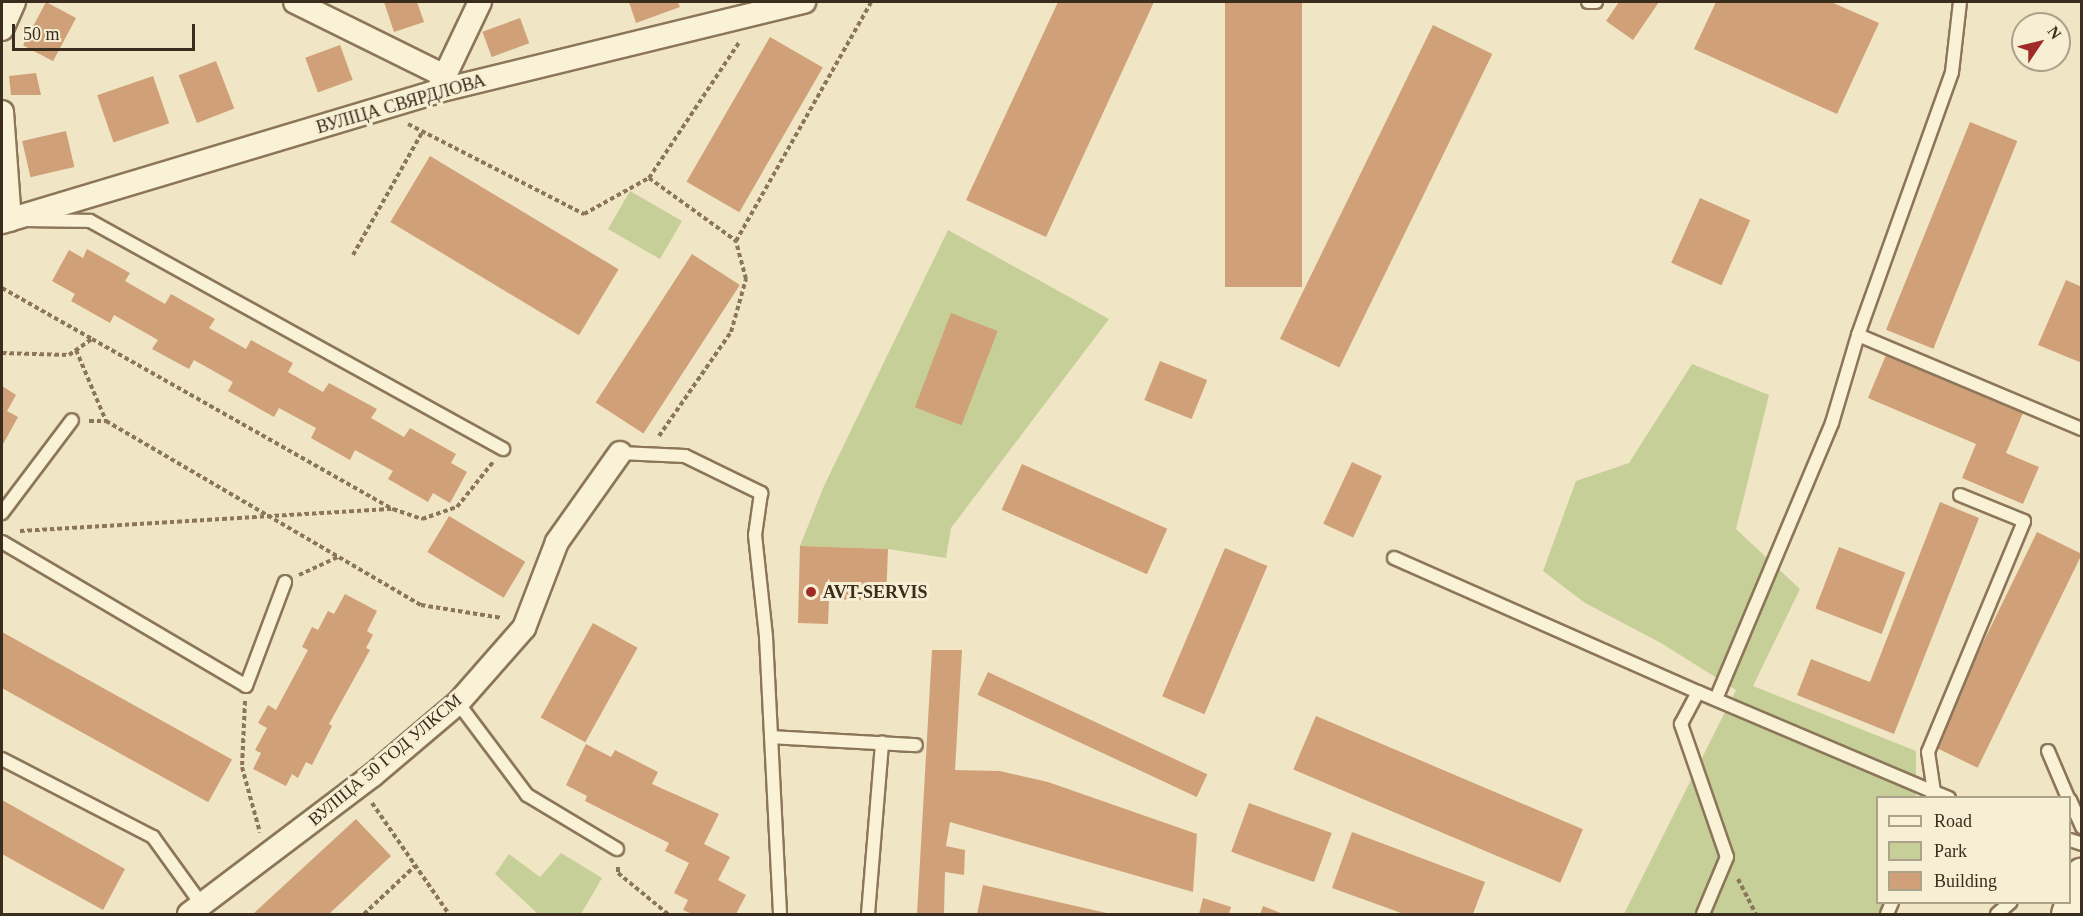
<!DOCTYPE html>
<meta charset="utf-8">
<style>
body{margin:0}
#map{position:relative;width:2083px;height:916px;overflow:hidden;background:#f0e5c4;font-family:Georgia,serif}
div>[style]{position:absolute}
[style*='--x']{left:calc(var(--x)*1px);top:calc(var(--y)*1px);width:calc(var(--w)*1px);rotate:calc(var(--a)*1deg)}
.green>*{inset:0;background:#c6cf97;transform-origin:0 0}
.building>*{inset:0;background:#d0a178;transform-origin:0 0}
.path>*{height:4px;margin-top:-2px;transform-origin:0;background:repeating-linear-gradient(90deg,#8c7659 0 4.5px,transparent 0 7.5px)}
.roads{filter:drop-shadow(2px 0 #8c7659) drop-shadow(-2px 0 #8c7659) drop-shadow(0 2px #8c7659) drop-shadow(0 -2px #8c7659)}
.lane>*{height:12px;margin:-6px;padding:0 6px;transform-origin:6px;border-radius:6px;background:#faf2d7}
.street>*{height:22px;margin:-11px;padding:0 11px;transform-origin:11px;border-radius:11px;background:#faf2d7}
.secondary>*{height:33px;margin:-16.5px;padding:0 16.5px;transform-origin:16.5px;border-radius:16.5px;background:#faf2d7}
.dots>*{width:16px;height:16px;translate:-50% -50%;box-sizing:border-box;border:3px solid #f7efd4;border-radius:50%}
span{translate:-50% -50%;white-space:nowrap;text-align:center;line-height:1.15;-webkit-text-stroke:6px #f7efd4;paint-order:stroke}
.street-label{font-size:18px;color:#3b2d1e}
.poi-label{font-size:18px;color:#3b2d1e;font-weight:700}
.left{translate:0 -50%;text-align:left}
.frame{position:absolute;inset:0;border:3px solid #3b2d1e;pointer-events:none}
.legend{position:absolute;left:1876px;top:796px;width:195px;height:108px;box-sizing:border-box;background:#f7efd4;border:2px solid #aca18b;margin:0;padding:8px 10px;list-style:none;font-size:18px;color:#3b2d1e}
.legend li{display:flex;align-items:center;gap:12px;height:30px}
.legend b{width:30px;border:2px solid #aca18b}
.north{position:absolute;left:2011px;top:12px;width:60px;height:60px;box-sizing:border-box;background:#f7efd4;border:2px solid #aca18b;border-radius:50%;rotate:55deg;font-size:16px;font-weight:700;line-height:24px;text-align:center;color:#3b2d1e}
.north::after{content:'';display:block;margin:auto;width:21px;height:27px;background:#9e2b26;clip-path:polygon(50% 0,100% 100%,50% 72%,0 100%)}
.scale{position:absolute;left:12px;top:24px;width:183px;height:27px;box-sizing:border-box;border:3px solid #3b2d1e;border-top:0;padding-left:8px;font-size:18px;line-height:21px;white-space:nowrap;color:#3b2d1e;-webkit-text-stroke:4px #f7efd4;paint-order:stroke}
</style>
<div id="map">
<div class="green">
<i style="left:630px;top:191px;width:60px;height:44px;rotate:30deg"></i>
<i style="clip-path:polygon(948px 230px,1109px 319px,951px 528px,946px 558px,888px 549px,800px 546px,824px 486px)"></i>
<i style="clip-path:polygon(1692px 364px,1769px 395px,1736px 529px,1800px 589px,1753px 686px,1916px 751px,1916px 797px,1878px 798px,1878px 902px,1892px 903px,1887px 914px,1624px 914px,1736px 690px,1661px 643px,1585px 603px,1543px 571px,1576px 481px,1629px 463px)"></i>
<i style="clip-path:polygon(561px 853px,602px 878px,581px 914px,538px 914px,495px 874px,509px 854px,540px 877px)"></i>
</div>
<div class="building">
<i style="left:46px;top:2px;width:34px;height:49px;rotate:28deg"></i>
<i style="clip-path:polygon(384px 2px,417px 2px,424px 22px,394px 32px)"></i>
<i style="clip-path:polygon(629px 2px,678px 2px,680px 7px,636px 23px)"></i>
<i style="clip-path:polygon(1058px 2px,1154px 2px,1046px 237px,966px 200px)"></i>
<i style="left:1225px;top:2px;width:77px;height:285px"></i>
<i style="clip-path:polygon(1619px 2px,1659px 2px,1633px 40px,1606px 21px)"></i>
<i style="clip-path:polygon(1716px 2px,1831px 2px,1879px 23px,1837px 114px,1694px 49px)"></i>
<i style="left:520px;top:18px;width:27px;height:40px;rotate:70deg"></i>
<i style="left:1433px;top:25px;width:66px;height:349px;rotate:26deg"></i>
<i style="left:770px;top:37px;width:61px;height:167px;rotate:30deg"></i>
<i style="left:340px;top:45px;width:37px;height:37px;rotate:70deg"></i>
<i style="left:216px;top:61px;width:51px;height:40px;rotate:69deg"></i>
<i style="clip-path:polygon(36px 73px,41px 95px,11px 95px,9px 76px)"></i>
<i style="left:153px;top:76px;width:50px;height:59px;rotate:71deg"></i>
<i style="left:1970px;top:122px;width:51px;height:224px;rotate:22deg"></i>
<i style="left:66px;top:131px;width:37px;height:45px;rotate:77deg"></i>
<i style="left:430px;top:156px;width:220px;height:77px;rotate:31deg"></i>
<i style="left:1700px;top:198px;width:55px;height:71px;rotate:24deg"></i>
<i style="clip-path:polygon(87px 249px,130px 273px,125px 281px,165px 304px,171px 294px,215px 319px,209px 328px,246px 349px,251px 340px,293px 363px,288px 372px,323px 392px,329px 383px,377px 409px,371px 418px,404px 437px,410px 428px,456px 454px,451px 463px,467px 472px,450px 503px,433px 493px,428px 502px,388px 479px,393px 471px,355px 450px,350px 460px,311px 438px,316px 428px,279px 408px,274px 417px,228px 391px,233px 382px,194px 360px,189px 369px,152px 349px,158px 340px,114px 315px,110px 323px,71px 301px,75px 294px,52px 281px,69px 250px,83px 258px)"></i>
<i style="left:692px;top:254px;width:57px;height:177px;rotate:33deg"></i>
<i style="clip-path:polygon(2066px 280px,2082px 287px,2082px 363px,2038px 345px)"></i>
<i style="left:951px;top:313px;width:50px;height:101px;rotate:21deg"></i>
<i style="clip-path:polygon(1886px 355px,2023px 413px,2006px 453px,2039px 467px,2023px 504px,1962px 478px,1976px 444px,1868px 398px)"></i>
<i style="left:1160px;top:361px;width:51px;height:42px;rotate:22deg"></i>
<i style="clip-path:polygon(2px 386px,16px 395px,7px 411px,18px 417px,2px 446px)"></i>
<i style="left:1352px;top:462px;width:33px;height:68px;rotate:25deg"></i>
<i style="left:1022px;top:464px;width:159px;height:50px;rotate:24deg"></i>
<i style="clip-path:polygon(1940px 502px,1979px 518px,1894px 734px,1797px 695px,1811px 659px,1870px 682px)"></i>
<i style="left:449px;top:516px;width:89px;height:42px;rotate:31deg"></i>
<i style="left:2037px;top:532px;width:50px;height:238px;rotate:26deg"></i>
<i style="clip-path:polygon(800px 546px,888px 549px,886px 601px,829px 599px,828px 624px,798px 623px)"></i>
<i style="left:1839px;top:547px;width:71px;height:66px;rotate:21deg"></i>
<i style="left:1225px;top:548px;width:46px;height:161px;rotate:23deg"></i>
<i style="clip-path:polygon(345px 594px,377px 611px,367px 631px,373px 635px,366px 648px,370px 650px,329px 724px,332px 726px,312px 765px,306px 762px,298px 778px,292px 774px,286px 786px,253px 769px,261px 753px,255px 750px,267px 728px,258px 723px,268px 705px,276px 710px,308px 650px,302px 647px,312px 627px,318px 630px,328px 611px,334px 614px)"></i>
<i style="left:593px;top:623px;width:51px;height:108px;rotate:29deg"></i>
<i style="left:2px;top:632px;width:263px;height:49px;rotate:29deg"></i>
<i style="clip-path:polygon(932px 650px,962px 650px,955px 770px,1000px 771px,1048px 782px,1197px 834px,1193px 892px,950px 822px,946px 846px,965px 850px,964px 875px,945px 872px,944px 914px,917px 914px)"></i>
<i style="left:988px;top:672px;width:242px;height:25px;rotate:25deg"></i>
<i style="left:1316px;top:716px;width:290px;height:58px;rotate:23deg"></i>
<i style="clip-path:polygon(586px 744px,611px 757px,615px 750px,658px 772px,652px 784px,719px 814px,704px 844px,730px 857px,718px 880px,746px 895px,736px 914px,692px 914px,683px 910px,688px 900px,674px 893px,689px 863px,665px 851px,669px 843px,585px 801px,587px 796px,566px 785px)"></i>
<i style="clip-path:polygon(2px 800px,125px 869px,103px 910px,2px 854px)"></i>
<i style="left:1249px;top:803px;width:88px;height:52px;rotate:20deg"></i>
<i style="clip-path:polygon(356px 819px,391px 856px,329px 914px,253px 914px)"></i>
<i style="clip-path:polygon(1352px 832px,1485px 882px,1473px 914px,1404px 914px,1332px 888px)"></i>
<i style="clip-path:polygon(983px 885px,1111px 914px,977px 914px)"></i>
<i style="clip-path:polygon(1203px 898px,1231px 907px,1229px 914px,1199px 914px)"></i>
<i style="clip-path:polygon(1263px 906px,1283px 914px,1260px 914px)"></i>
</div>
<div class="path">
<i style="--x:408;--y:124;--w:198;--a:27.1"></i>
<i style="--x:584;--y:214;--w:74;--a:-29"></i>
<i style="--x:649;--y:178;--w:164;--a:-56.4"></i>
<i style="--x:649;--y:178;--w:107;--a:35.9"></i>
<i style="--x:736;--y:241;--w:274;--a:-60.5"></i>
<i style="--x:353;--y:255;--w:142;--a:-60.6"></i>
<i style="--x:2;--y:288;--w:103;--a:29.5"></i>
<i style="--x:76;--y:350;--w:77;--a:67.1"></i>
<i style="--x:2;--y:353;--w:67;--a:1.7"></i>
<i style="--x:69;--y:355;--w:28;--a:-35"></i>
<i style="--x:92;--y:339;--w:346;--a:29.5"></i>
<i style="--x:393;--y:509;--w:31;--a:19"></i>
<i style="--x:422;--y:519;--w:37;--a:-19"></i>
<i style="--x:457;--y:507;--w:58;--a:-51.3"></i>
<i style="--x:89;--y:421;--w:17;--a:0"></i>
<i style="--x:106;--y:421;--w:365;--a:30.3"></i>
<i style="--x:421;--y:605;--w:82;--a:9.1"></i>
<i style="--x:659;--y:436;--w:126;--a:-55.3"></i>
<i style="--x:731;--y:332;--w:55;--a:-74.2"></i>
<i style="--x:746;--y:279;--w:39;--a:-105"></i>
<i style="--x:20;--y:531;--w:374;--a:-3.4"></i>
<i style="--x:299;--y:575;--w:43;--a:-24.8"></i>
<i style="--x:245;--y:701;--w:66;--a:92.6"></i>
<i style="--x:242;--y:767;--w:68;--a:74.7"></i>
<i style="--x:372;--y:803;--w:135;--a:55.3"></i>
<i style="--x:618;--y:867;--w:6;--a:90"></i>
<i style="--x:618;--y:873;--w:65;--a:39.4"></i>
<i style="--x:1738;--y:879;--w:39;--a:63"></i>
<i style="--x:364;--y:914;--w:70;--a:-43.3"></i>
</div>
<div class="roads">
<div class="lane">
<i style="--x:1588;--y:2;--w:8;--a:0"></i>
<i style="--x:29;--y:220;--w:61;--a:0.9"></i>
<i style="--x:90;--y:221;--w:472;--a:28.9"></i>
<i style="--x:1858;--y:335;--w:279;--a:-70.3"></i>
<i style="--x:1952;--y:72;--w:70;--a:-83.5"></i>
<i style="--x:620;--y:453;--w:65;--a:2.6"></i>
<i style="--x:685;--y:456;--w:85;--a:26"></i>
<i style="--x:761;--y:493;--w:42;--a:98.1"></i>
<i style="--x:755;--y:535;--w:103;--a:83.8"></i>
<i style="--x:766;--y:637;--w:277;--a:87.1"></i>
<i style="--x:2;--y:513;--w:116;--a:-53"></i>
<i style="--x:2;--y:542;--w:283;--a:30.5"></i>
<i style="--x:246;--y:686;--w:111;--a:-69.4"></i>
<i style="--x:1394;--y:558;--w:332;--a:23.8"></i>
<i style="--x:1716;--y:699;--w:299;--a:-67.2"></i>
<i style="--x:1832;--y:423;--w:92;--a:-73.5"></i>
<i style="--x:1858;--y:335;--w:243;--a:22.8"></i>
<i style="--x:458;--y:703;--w:115;--a:53.1"></i>
<i style="--x:527;--y:795;--w:105;--a:31"></i>
<i style="--x:771;--y:737;--w:145;--a:3.2"></i>
<i style="--x:2048;--y:751;--w:51;--a:66.9"></i>
<i style="--x:2;--y:759;--w:170;--a:27.3"></i>
<i style="--x:153;--y:837;--w:84;--a:54.2"></i>
<i style="--x:1949;--y:798;--w:16;--a:-158"></i>
<i style="--x:1934;--y:792;--w:40;--a:-98.5"></i>
<i style="--x:1928;--y:752;--w:250;--a:-67.4"></i>
<i style="--x:2024;--y:521;--w:69;--a:-157.9"></i>
<i style="--x:2070;--y:800;--w:30;--a:66"></i>
<i style="--x:2070;--y:840;--w:13;--a:18"></i>
<i style="--x:868;--y:914;--w:172;--a:-85.3"></i>
<i style="--x:1703;--y:914;--w:62;--a:-67.2"></i>
<i style="--x:1727;--y:857;--w:141;--a:-109.1"></i>
<i style="--x:1681;--y:724;--w:36;--a:-62"></i>
<i style="--x:1698;--y:692;--w:256;--a:23"></i>
<i style="--x:1934;--y:792;--w:6;--a:108"></i>
<i style="--x:1887;--y:914;--w:13;--a:-67"></i>
<i style="--x:1997;--y:914;--w:18;--a:-41"></i>
</div>
<div class="street">
<i style="--x:295;--y:2;--w:167;--a:26.3"></i>
<i style="--x:2;--y:29;--w:30;--a:-66"></i>
<i style="--x:438;--y:90;--w:98;--a:-64.5"></i>
<i style="--x:2;--y:112;--w:108;--a:85.8"></i>
<i style="--x:2;--y:222;--w:455;--a:-16.7"></i>
<i style="--x:438;--y:91;--w:377;--a:-13.7"></i>
<i style="--x:189;--y:914;--w:231;--a:-37.1"></i>
<i style="--x:373;--y:775;--w:111;--a:-40.3"></i>
<i style="--x:458;--y:703;--w:100;--a:-48.7"></i>
<i style="--x:524;--y:628;--w:92;--a:-69"></i>
<i style="--x:557;--y:542;--w:109;--a:-54.7"></i>
</div>
<div class="secondary">
<i style="--x:2068;--y:914;--w:42;--a:-70.7"></i>
</div>
</div>
<div class="dots">
<i style="left:811px;top:592px;background:#9e2b26"></i>
</div>
<div class="street-label">
<span style="left:401px;top:104px;rotate:-16deg">ВУЛІЦА СВЯРДЛОВА</span>
<span style="left:385px;top:760px;rotate:-40deg">ВУЛІЦА 50 ГОД УЛКСМ</span>
</div>
<div class="poi-label">
<span class="left" style="left:823px;top:592px">AVT-SERVIS</span>
</div>
<div class="frame"></div>
<ul class="legend">
<li><b style="height:8px;background:#faf2d7"></b>Road</li>
<li><b style="height:16px;background:#c6cf97"></b>Park</li>
<li><b style="height:16px;background:#d0a178"></b>Building</li>
</ul>
<div class="north">N</div>
<div class="scale">50 m</div>
</div>
